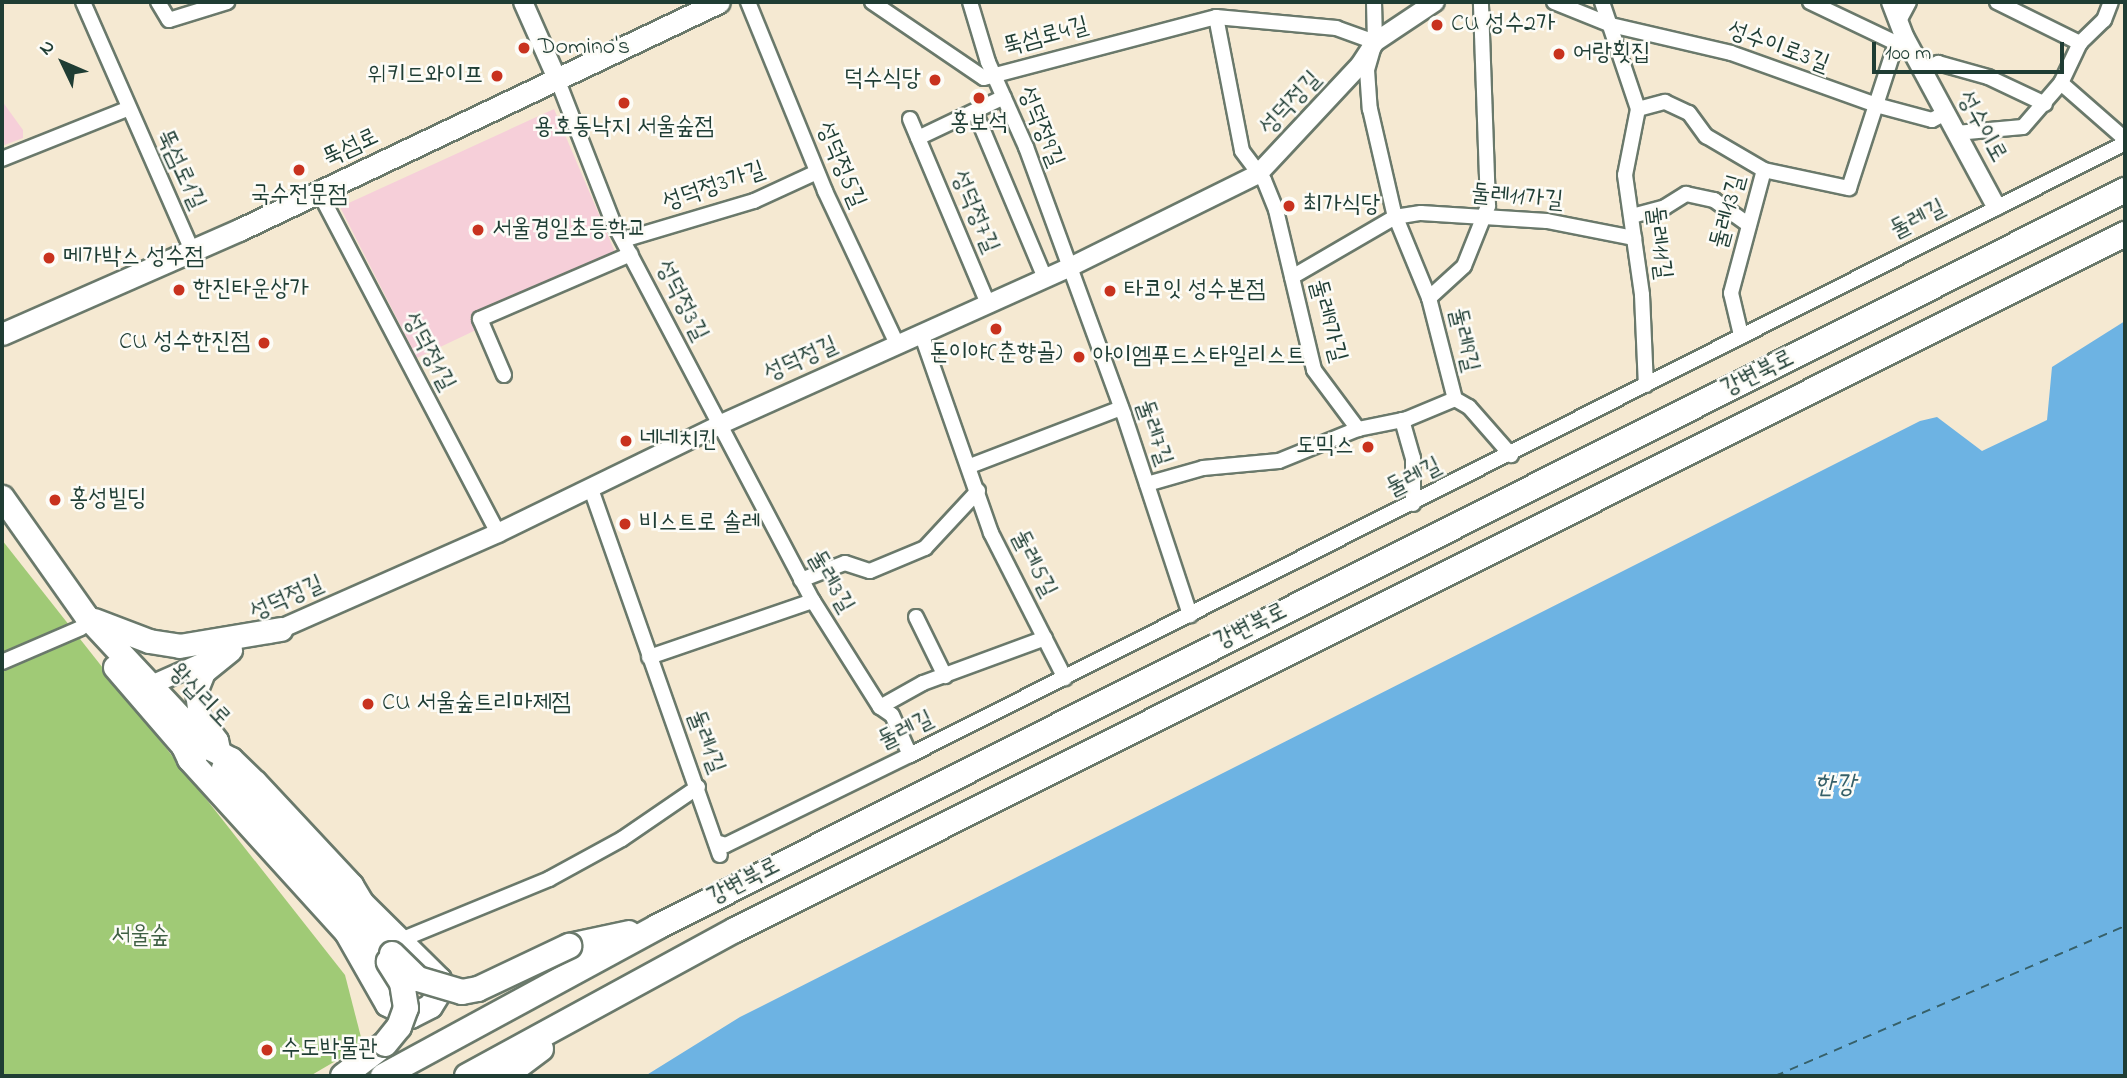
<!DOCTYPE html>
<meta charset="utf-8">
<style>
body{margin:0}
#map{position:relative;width:2127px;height:1078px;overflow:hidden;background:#f5e9d2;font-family:"Indie Flower","Poor Story",sans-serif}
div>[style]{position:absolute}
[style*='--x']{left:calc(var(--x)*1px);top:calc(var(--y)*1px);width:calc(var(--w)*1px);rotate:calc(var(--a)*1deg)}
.built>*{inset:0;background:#f6cfd9}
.green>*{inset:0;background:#a0ca76}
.water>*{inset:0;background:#6db3e3}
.ferry>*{height:2px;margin-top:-1px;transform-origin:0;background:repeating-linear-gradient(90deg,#366069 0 9px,transparent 0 16px)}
.roads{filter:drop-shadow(2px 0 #6a796b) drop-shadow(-2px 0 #6a796b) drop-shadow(0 2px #6a796b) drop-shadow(0 -2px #6a796b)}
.minor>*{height:14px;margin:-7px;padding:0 7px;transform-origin:7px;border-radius:7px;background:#fff}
.tertiary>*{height:18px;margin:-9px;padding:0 9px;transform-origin:9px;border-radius:9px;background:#fff}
.secondary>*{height:21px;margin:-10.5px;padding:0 10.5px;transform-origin:10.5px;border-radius:10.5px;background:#fff}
.primary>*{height:23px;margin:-11.5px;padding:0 11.5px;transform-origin:11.5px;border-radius:11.5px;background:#fff}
.trunk>*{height:24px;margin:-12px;padding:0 12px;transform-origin:12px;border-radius:12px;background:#fff}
.bridges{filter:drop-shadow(2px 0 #6a796b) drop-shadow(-2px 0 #6a796b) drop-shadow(0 2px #6a796b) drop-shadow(0 -2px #6a796b)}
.trunk-bridge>*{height:24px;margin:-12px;padding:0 12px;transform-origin:12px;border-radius:12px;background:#fff}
.dots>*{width:19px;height:19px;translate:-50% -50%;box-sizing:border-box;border:4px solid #fdfcf7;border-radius:50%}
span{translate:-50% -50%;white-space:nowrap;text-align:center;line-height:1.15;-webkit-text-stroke:5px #fdfcf7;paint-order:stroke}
.poi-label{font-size:24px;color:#1f3d34}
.left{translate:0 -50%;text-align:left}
.right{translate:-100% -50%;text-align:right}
.street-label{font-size:24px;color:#1f3d34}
.park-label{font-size:24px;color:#3f6044}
.water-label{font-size:26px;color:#366069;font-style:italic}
.frame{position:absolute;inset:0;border:4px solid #1f3d34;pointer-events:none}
.north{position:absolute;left:28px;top:28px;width:70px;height:70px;-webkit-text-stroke:5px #fdfcf7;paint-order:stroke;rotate:314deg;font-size:19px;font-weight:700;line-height:28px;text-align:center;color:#1f3d34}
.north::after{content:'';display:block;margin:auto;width:24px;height:32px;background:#1f3d34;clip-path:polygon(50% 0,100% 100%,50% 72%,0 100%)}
.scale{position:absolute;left:1872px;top:42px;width:192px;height:32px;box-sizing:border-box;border:4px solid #1f3d34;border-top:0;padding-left:9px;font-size:21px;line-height:24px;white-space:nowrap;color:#1f3d34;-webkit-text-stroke:5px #fdfcf7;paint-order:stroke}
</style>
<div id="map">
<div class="built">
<i style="clip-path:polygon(2px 101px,23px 130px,23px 138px,2px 146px)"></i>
<i style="clip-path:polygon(554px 109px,615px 252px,470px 317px,476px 330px,417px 358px,340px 207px)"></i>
</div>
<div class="green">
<i style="clip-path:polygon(2px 540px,345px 975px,363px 1045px,310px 1076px,2px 1076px)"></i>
</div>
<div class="water">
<i style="clip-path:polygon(2125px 321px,2125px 1076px,645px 1076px,740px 1017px,1920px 421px,1937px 417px,1982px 451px,2047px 420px,2052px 367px)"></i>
</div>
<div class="ferry">
<i style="--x:1775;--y:1076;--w:381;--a:-23.2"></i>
</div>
<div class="roads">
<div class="minor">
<i style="--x:83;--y:2;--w:271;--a:66.3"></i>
<i style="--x:158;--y:2;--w:21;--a:59"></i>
<i style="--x:169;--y:20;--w:61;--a:-17.2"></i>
<i style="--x:748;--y:2;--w:204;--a:67.8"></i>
<i style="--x:825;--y:191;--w:169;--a:64.8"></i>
<i style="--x:872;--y:2;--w:135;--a:34.2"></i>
<i style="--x:984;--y:78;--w:240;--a:-14.7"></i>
<i style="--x:1216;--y:17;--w:121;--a:5.2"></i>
<i style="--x:1336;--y:28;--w:41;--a:19.7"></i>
<i style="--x:970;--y:2;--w:63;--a:73.3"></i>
<i style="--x:988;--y:62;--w:93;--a:65.9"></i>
<i style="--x:1026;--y:147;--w:285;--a:69.9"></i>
<i style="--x:1124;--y:415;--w:211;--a:71.7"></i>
<i style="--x:1374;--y:2;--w:40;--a:88.6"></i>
<i style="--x:1375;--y:42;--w:29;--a:106"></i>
<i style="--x:1367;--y:70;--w:39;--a:86"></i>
<i style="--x:1370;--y:109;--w:107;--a:77"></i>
<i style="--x:1394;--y:213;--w:92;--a:67.6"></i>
<i style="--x:1429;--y:298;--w:104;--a:75.6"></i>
<i style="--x:1455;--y:399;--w:16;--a:30"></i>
<i style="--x:1469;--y:407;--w:64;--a:48.8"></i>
<i style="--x:1554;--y:2;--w:61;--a:22"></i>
<i style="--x:1611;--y:25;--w:123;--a:13.1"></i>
<i style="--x:1731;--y:53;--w:154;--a:19.7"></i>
<i style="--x:1876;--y:105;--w:58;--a:15"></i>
<i style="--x:1932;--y:120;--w:15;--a:-28"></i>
<i style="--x:1602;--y:2;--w:113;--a:71.4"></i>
<i style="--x:1638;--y:109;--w:67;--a:101.1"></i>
<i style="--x:1625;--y:175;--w:121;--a:81.9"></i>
<i style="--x:1642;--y:295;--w:90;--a:87.5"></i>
<i style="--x:1810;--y:2;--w:95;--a:25.5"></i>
<i style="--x:1896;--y:43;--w:9;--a:-27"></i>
<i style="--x:1997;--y:2;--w:93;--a:26.3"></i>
<i style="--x:1216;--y:17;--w:136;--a:79"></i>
<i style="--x:1242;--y:151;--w:36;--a:53"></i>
<i style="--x:1264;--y:180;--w:32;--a:68"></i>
<i style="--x:1276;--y:210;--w:164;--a:76.6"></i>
<i style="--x:1314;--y:370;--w:74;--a:53.3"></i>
<i style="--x:1900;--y:19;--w:19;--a:-62"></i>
<i style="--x:1923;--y:70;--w:17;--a:-25"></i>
<i style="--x:1938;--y:63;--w:52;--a:15.6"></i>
<i style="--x:1988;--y:77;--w:63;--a:25.3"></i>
<i style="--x:558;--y:81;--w:151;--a:68.7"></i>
<i style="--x:613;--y:222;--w:429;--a:62.2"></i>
<i style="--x:813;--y:601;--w:125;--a:57.7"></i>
<i style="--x:880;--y:707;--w:14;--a:34"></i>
<i style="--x:892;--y:715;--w:44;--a:65.8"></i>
<i style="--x:2061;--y:83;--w:85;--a:41.2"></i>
<i style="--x:1638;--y:109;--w:28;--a:-15"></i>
<i style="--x:1665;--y:102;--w:26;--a:25"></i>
<i style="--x:1689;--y:113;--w:29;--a:54"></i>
<i style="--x:1706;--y:136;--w:67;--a:30.4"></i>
<i style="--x:976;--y:114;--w:178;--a:67.2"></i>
<i style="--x:910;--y:119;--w:201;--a:67.1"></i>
<i style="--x:1956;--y:133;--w:67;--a:-5.1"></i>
<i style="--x:2023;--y:127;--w:58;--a:-49.2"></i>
<i style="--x:2061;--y:83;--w:44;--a:-64.6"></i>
<i style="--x:2080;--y:43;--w:33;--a:-44"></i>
<i style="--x:2104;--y:20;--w:19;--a:-69"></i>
<i style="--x:918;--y:138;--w:95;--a:-25.5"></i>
<i style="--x:2;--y:159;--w:135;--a:-21.8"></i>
<i style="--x:319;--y:192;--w:385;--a:62.3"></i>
<i style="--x:1632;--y:216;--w:34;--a:-15"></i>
<i style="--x:1665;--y:207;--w:25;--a:-32"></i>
<i style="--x:1686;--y:194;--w:29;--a:12"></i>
<i style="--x:1714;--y:200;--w:43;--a:35.5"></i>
<i style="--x:623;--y:240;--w:137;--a:-16.6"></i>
<i style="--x:754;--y:201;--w:69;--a:-24.7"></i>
<i style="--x:1292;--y:277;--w:119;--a:-30.2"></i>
<i style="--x:1395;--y:217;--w:26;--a:-9"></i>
<i style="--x:1421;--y:213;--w:126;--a:3.6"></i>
<i style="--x:1547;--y:221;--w:89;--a:11.1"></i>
<i style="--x:1429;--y:298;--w:47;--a:-42.4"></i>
<i style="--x:1464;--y:266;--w:65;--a:-68.2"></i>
<i style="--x:1488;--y:206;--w:204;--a:-92"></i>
<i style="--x:921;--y:333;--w:212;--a:70.7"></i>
<i style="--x:991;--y:533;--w:163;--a:63"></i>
<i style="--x:1741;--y:335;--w:43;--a:-103.4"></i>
<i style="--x:1731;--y:293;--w:127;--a:-75"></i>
<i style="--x:1764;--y:170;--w:87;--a:12"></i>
<i style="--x:1849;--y:188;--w:152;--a:-72"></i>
<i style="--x:504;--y:375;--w:61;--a:-113.2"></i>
<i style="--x:480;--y:319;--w:164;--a:-23.3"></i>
<i style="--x:1402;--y:420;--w:40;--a:74"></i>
<i style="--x:1413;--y:458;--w:46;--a:90"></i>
<i style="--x:970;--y:466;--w:162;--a:-21"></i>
<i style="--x:1147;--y:484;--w:58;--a:-15.9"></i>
<i style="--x:1203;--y:468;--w:76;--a:-5.3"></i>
<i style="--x:1279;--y:461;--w:85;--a:-22.1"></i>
<i style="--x:1358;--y:429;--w:50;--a:-11.5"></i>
<i style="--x:1407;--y:419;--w:52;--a:-22.6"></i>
<i style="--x:591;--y:489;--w:388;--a:70.6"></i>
<i style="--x:801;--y:580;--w:47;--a:-21.1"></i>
<i style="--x:845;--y:563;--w:26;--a:18"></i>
<i style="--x:870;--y:571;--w:60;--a:-22.7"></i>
<i style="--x:925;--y:548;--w:78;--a:-47.1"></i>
<i style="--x:916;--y:617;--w:66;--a:63.8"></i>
<i style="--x:649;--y:657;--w:173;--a:-18.9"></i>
<i style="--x:2;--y:662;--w:86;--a:-23.3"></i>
<i style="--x:880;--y:707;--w:49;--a:-29.2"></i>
<i style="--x:923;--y:683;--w:130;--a:-20.2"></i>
<i style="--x:719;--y:843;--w:7;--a:16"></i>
<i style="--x:726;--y:845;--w:205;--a:-26.1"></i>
<i style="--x:910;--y:755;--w:1360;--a:-26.73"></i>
<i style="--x:398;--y:941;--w:163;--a:-22.3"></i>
<i style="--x:549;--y:879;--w:83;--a:-28.7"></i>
<i style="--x:622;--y:839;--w:92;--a:-34.4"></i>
</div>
<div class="tertiary">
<i style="--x:523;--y:2;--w:86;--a:66.1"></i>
<i style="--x:1891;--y:2;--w:39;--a:69"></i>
<i style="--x:1905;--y:38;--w:191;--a:61.6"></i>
<i style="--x:269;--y:634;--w:250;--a:-23.8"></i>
<i style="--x:498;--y:533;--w:246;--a:-26"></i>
<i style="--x:719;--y:425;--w:383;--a:-24.2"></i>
<i style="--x:1068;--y:268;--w:212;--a:-26.3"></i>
<i style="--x:1258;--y:174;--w:149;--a:-46.9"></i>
<i style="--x:1360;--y:65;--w:27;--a:-57"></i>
<i style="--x:1375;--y:42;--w:72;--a:-33.7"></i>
<i style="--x:140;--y:690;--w:84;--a:-23.8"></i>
</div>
<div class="secondary">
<i style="--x:2;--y:334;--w:259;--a:-23.7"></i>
<i style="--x:239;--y:230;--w:531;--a:-25.41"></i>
<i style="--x:220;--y:754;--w:14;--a:-102"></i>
<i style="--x:217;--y:740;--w:30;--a:-127"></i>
<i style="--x:199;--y:716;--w:24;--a:-97"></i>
<i style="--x:196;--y:692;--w:22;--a:-68"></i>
<i style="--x:204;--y:672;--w:35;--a:-39"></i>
</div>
<div class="primary">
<i style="--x:2;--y:497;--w:146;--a:54.8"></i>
<i style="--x:86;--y:616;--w:179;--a:47"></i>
<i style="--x:208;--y:747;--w:26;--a:28"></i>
<i style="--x:231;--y:759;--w:33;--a:44"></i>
<i style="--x:255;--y:782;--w:141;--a:47"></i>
<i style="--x:351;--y:885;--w:21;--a:59"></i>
<i style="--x:362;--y:903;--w:108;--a:44.6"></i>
<i style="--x:439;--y:979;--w:9;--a:69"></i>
<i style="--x:442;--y:987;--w:22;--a:122"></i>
<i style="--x:430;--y:1006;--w:22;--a:153"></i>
<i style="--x:410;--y:1016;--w:26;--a:-152"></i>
<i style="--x:387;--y:1004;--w:83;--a:-119.7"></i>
<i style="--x:346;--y:932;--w:234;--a:-132.2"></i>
<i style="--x:189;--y:759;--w:14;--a:-115"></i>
<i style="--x:94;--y:620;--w:59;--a:20.9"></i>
<i style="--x:149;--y:641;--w:30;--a:9"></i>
<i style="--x:179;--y:646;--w:103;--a:-9.5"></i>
<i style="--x:115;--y:667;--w:104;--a:49.3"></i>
<i style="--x:183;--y:746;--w:15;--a:32"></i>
<i style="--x:223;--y:768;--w:206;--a:48"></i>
<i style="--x:348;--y:918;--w:57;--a:46.4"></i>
</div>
<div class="trunk">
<i style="--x:569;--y:946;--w:61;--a:-12.2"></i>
<i style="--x:343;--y:1076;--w:53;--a:-37.3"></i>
<i style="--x:383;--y:1076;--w:312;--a:-28.5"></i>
<i style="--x:657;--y:927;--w:1643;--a:-26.66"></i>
<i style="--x:467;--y:1076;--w:305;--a:-28.6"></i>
<i style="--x:735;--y:930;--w:1555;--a:-26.6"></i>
<i style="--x:505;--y:1076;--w:45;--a:-36.9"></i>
</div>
</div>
<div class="bridges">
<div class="trunk-bridge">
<i style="--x:392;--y:954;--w:36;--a:44"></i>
<i style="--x:418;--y:979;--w:46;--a:16.5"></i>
<i style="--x:462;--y:992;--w:16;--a:-11"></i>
<i style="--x:478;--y:989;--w:101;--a:-25.3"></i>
<i style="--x:385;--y:1044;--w:22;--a:-51"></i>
<i style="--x:399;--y:1027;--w:20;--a:-70"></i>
<i style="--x:406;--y:1008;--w:25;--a:-99"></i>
<i style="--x:402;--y:983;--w:25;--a:-122"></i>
</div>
</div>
<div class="dots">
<i style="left:1437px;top:25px;background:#c8321e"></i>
<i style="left:524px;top:48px;background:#c8321e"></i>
<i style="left:1559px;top:54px;background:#c8321e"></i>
<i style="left:497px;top:76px;background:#c8321e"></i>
<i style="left:935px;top:80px;background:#c8321e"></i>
<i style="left:979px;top:98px;background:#c8321e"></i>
<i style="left:624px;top:103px;background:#c8321e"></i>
<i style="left:299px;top:170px;background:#c8321e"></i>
<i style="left:1289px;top:206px;background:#c8321e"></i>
<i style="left:478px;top:230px;background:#c8321e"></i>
<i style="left:49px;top:258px;background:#c8321e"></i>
<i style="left:179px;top:290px;background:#c8321e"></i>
<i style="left:1110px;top:291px;background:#c8321e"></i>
<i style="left:996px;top:329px;background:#c8321e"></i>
<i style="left:264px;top:343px;background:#c8321e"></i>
<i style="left:1079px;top:357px;background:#c8321e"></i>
<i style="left:626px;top:441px;background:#c8321e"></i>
<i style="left:1368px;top:447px;background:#c8321e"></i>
<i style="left:55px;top:500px;background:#c8321e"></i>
<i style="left:625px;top:524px;background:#c8321e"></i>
<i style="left:368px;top:704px;background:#c8321e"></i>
<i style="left:267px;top:1050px;background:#c8321e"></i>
</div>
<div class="poi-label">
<span class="left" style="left:1451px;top:25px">CU 성수2가</span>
<span class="left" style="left:538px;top:48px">Domino's</span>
<span class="left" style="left:1573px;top:54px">어랑횟집</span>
<span class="right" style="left:483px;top:76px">위키드와이프</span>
<span class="right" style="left:921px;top:80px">덕수식당</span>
<span style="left:979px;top:124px">홍보석</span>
<span style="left:624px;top:128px">용호동낙지 서울숲점</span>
<span style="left:299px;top:196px">국수전문점</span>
<span class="left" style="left:1303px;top:206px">최가식당</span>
<span class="left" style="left:492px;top:230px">서울경일초등학교</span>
<span class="left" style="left:63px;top:258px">메가박스 성수점</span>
<span class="left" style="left:193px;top:290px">한진타운상가</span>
<span class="left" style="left:1124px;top:291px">타코잇 성수본점</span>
<span class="right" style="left:250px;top:343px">CU 성수한진점</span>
<span style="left:996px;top:354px">돈이야(춘향골)</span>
<span class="left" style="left:1093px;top:357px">아이엠푸드스타일리스트</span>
<span class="left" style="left:640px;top:441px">네네치킨</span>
<span class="right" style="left:1354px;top:447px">도믹스</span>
<span class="left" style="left:69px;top:500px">홍성빌딩</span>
<span class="left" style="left:639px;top:524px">비스트로 솔레</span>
<span class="left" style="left:382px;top:704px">CU 서울숲트리마제점</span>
<span class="left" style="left:281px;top:1050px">수도박물관</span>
</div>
<div class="street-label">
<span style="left:1046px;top:37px;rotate:-15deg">뚝섬로4길</span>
<span style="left:1778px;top:48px;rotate:20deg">성수이로3길</span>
<span style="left:1291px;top:104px;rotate:-47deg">성덕정길</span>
<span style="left:1040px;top:127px;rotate:68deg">성덕정9길</span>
<span style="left:1981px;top:127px;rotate:61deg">성수이로</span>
<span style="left:351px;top:148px;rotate:-25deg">뚝섬로</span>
<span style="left:840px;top:165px;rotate:67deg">성덕정5길</span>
<span style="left:180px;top:170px;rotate:65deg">뚝섬로1길</span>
<span style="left:714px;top:187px;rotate:-19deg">성덕정3가길</span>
<span style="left:1517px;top:198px;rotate:5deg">둘레11가길</span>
<span style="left:974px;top:212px;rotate:67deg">성덕정7길</span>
<span style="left:1729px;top:212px;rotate:-75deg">둘레13길</span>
<span style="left:1918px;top:220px;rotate:-27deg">둘레길</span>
<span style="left:1658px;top:243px;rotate:83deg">둘레11길</span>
<span style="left:681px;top:301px;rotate:63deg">성덕정3길</span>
<span style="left:1327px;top:321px;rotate:75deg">둘레9가길</span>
<span style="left:1463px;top:340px;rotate:77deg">둘레9길</span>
<span style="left:428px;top:352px;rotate:62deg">성덕정1길</span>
<span style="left:801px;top:360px;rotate:-24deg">성덕정길</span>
<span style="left:1758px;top:374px;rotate:-26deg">강변북로</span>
<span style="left:1153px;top:433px;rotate:71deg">둘레7길</span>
<span style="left:1414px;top:478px;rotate:-27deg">둘레길</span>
<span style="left:1033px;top:564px;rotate:63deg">둘레5길</span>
<span style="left:830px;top:582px;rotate:60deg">둘레3길</span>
<span style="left:287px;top:599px;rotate:-24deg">성덕정길</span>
<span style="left:1251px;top:627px;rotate:-26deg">강변북로</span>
<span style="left:199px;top:696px;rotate:46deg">왕십리로</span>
<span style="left:906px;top:731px;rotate:-26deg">둘레길</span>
<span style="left:705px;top:742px;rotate:69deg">둘레1길</span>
<span style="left:744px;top:882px;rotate:-27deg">강변북로</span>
</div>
<div class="park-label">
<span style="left:140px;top:937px">서울숲</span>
</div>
<div class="water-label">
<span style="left:1835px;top:787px">한강</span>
</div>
<div class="frame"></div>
<div class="north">N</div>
<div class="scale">100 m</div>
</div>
